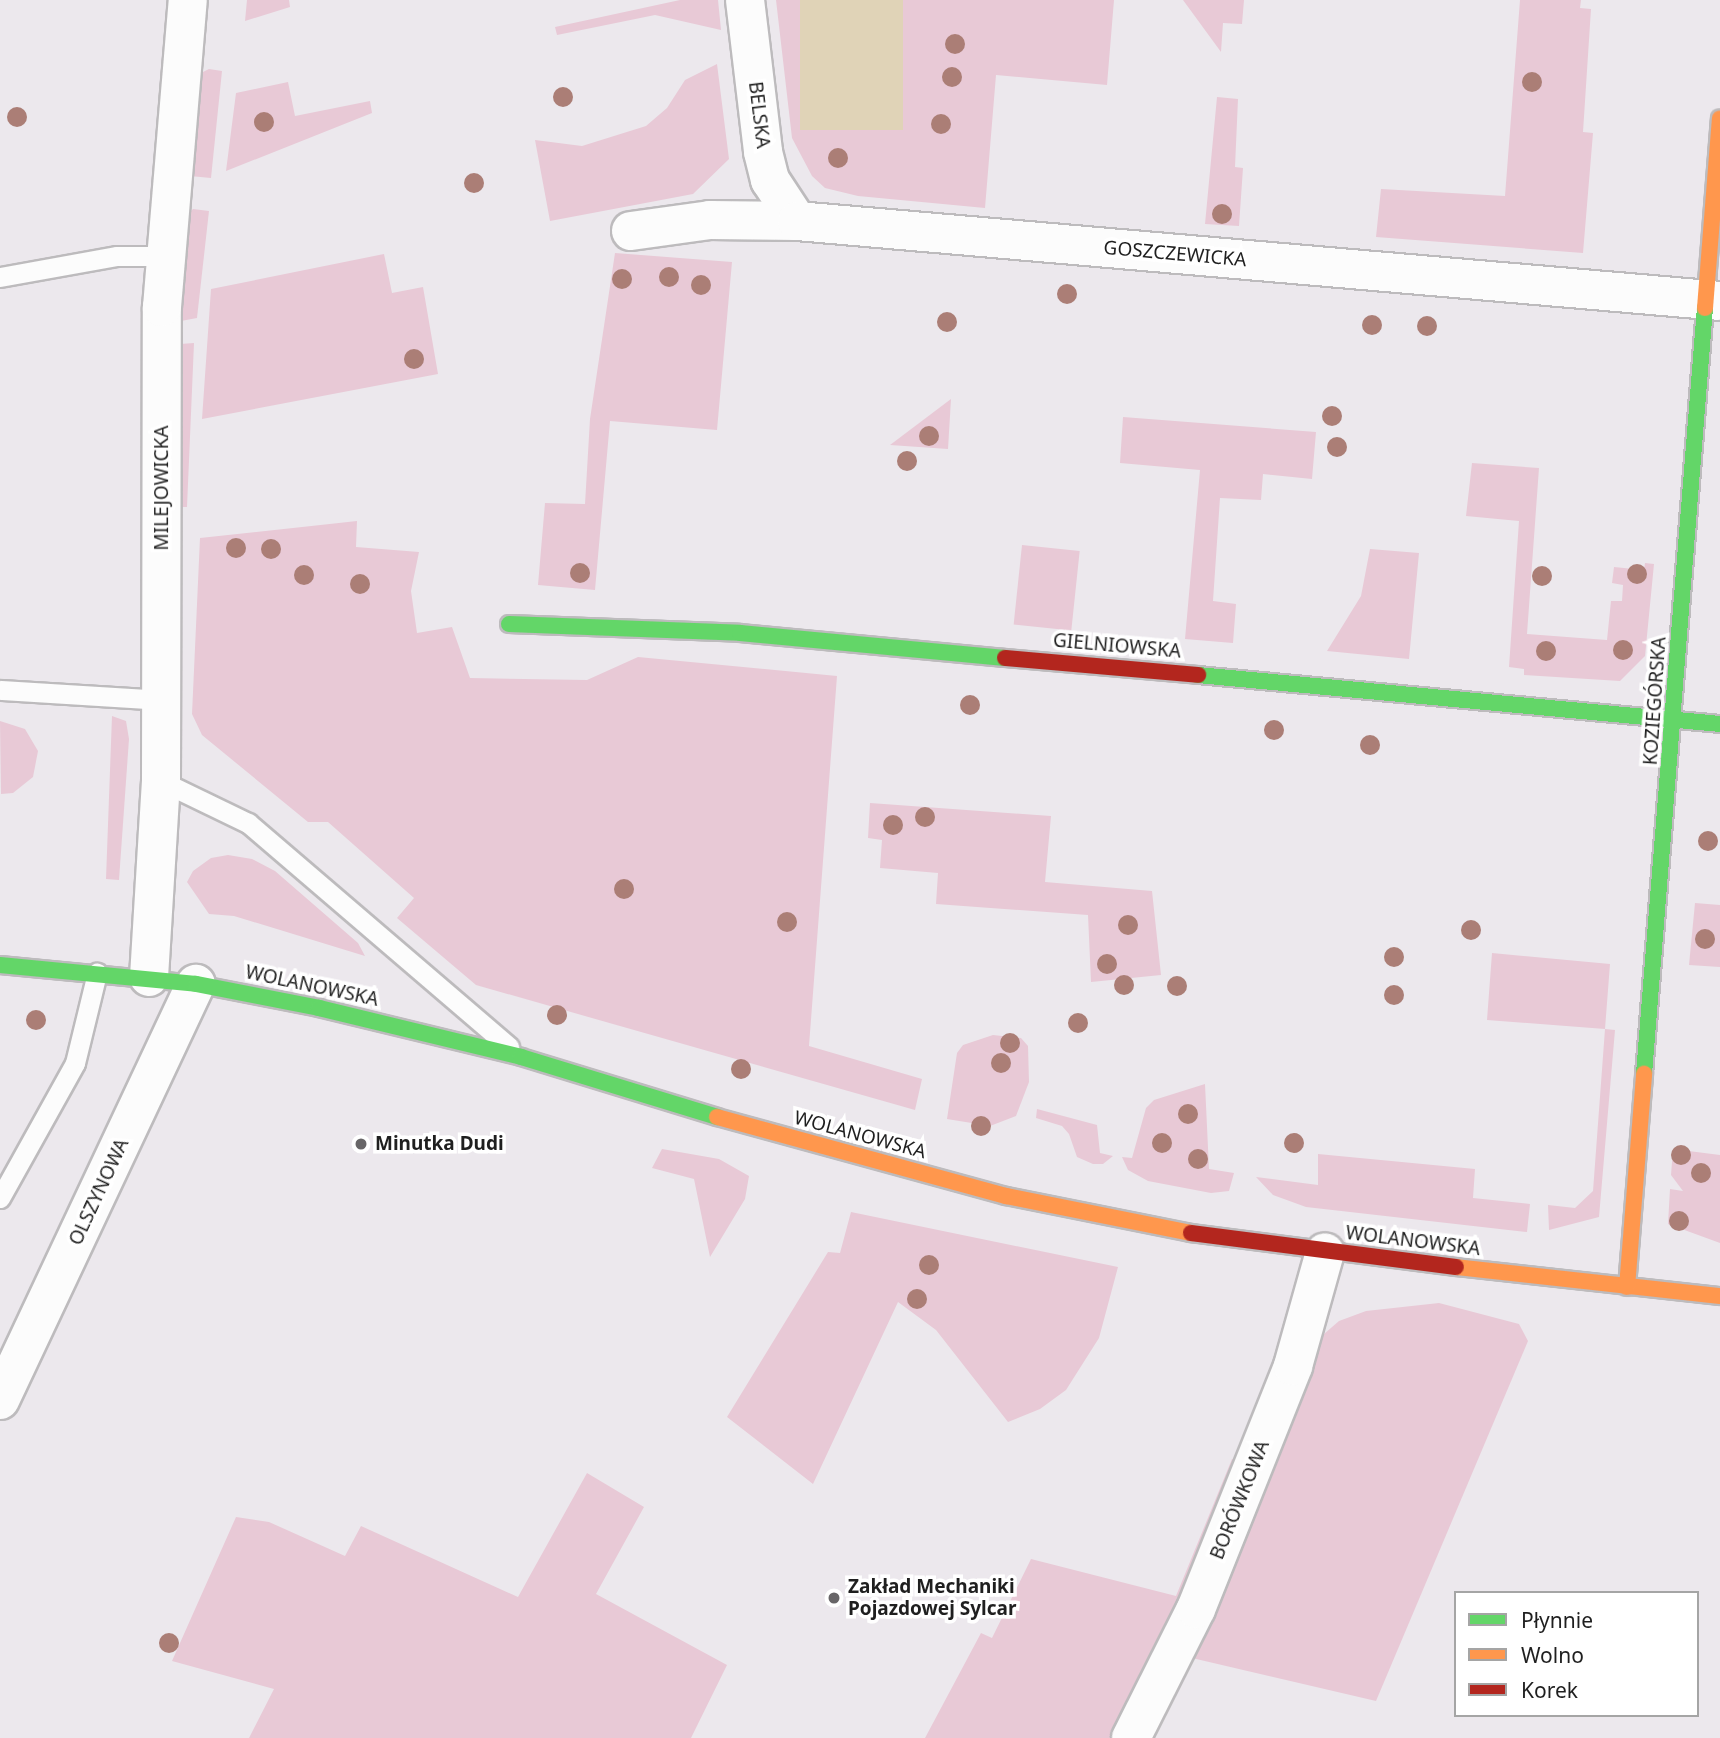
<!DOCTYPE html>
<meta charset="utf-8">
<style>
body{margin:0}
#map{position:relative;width:1720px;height:1738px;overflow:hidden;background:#ece8ed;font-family:"Noto Sans",sans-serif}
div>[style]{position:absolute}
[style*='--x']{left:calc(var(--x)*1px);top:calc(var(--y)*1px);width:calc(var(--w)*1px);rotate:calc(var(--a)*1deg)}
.grass>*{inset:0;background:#e8c9d6;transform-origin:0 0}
.pitch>*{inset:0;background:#e0d3b7;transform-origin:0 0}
.roads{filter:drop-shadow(2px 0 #bdbbbd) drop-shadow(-2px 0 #bdbbbd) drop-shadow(0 2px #bdbbbd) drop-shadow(0 -2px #bdbbbd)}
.lane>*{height:19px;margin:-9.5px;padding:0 9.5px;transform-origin:9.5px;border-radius:9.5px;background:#fcfcfc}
.street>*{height:38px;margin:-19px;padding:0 19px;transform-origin:19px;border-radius:19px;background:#fcfcfc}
.fast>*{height:16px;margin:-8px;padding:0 8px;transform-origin:8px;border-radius:8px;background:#63d668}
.slow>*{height:16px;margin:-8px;padding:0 8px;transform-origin:8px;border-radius:8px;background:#ff974d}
.jam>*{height:16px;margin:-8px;padding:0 8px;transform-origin:8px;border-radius:8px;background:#b3261e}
.trees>*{width:20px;height:20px;margin:-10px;border-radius:50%;background:#ab7e76}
.dots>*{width:19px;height:19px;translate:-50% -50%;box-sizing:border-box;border:4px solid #fff;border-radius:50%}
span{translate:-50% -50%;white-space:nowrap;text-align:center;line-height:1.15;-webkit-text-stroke:7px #fff;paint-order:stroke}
.street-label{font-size:19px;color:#1f1f1f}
.poi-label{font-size:19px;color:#1f1f1f;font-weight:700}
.left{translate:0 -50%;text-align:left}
.legend{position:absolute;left:1454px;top:1591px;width:245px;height:126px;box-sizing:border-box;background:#fff;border:2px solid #a5a5a5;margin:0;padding:9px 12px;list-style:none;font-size:21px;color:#1f1f1f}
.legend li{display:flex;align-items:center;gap:14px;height:35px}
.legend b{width:35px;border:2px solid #a5a5a5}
</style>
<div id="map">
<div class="grass">
<i style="clip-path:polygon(247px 0,289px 0,290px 7px,245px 21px)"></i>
<i style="clip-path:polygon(680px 0,718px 0,721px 30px,655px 15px,557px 35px,555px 27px)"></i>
<i style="clip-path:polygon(776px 0,1114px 0,1107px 85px,996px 75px,985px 208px,858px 196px,825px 188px,812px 176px,792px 138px)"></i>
<i style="clip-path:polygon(1183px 0,1244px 0,1242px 24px,1223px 23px,1221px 52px)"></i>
<i style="clip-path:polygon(1520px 0,1581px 0,1580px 8px,1591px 9px,1583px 132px,1593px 133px,1583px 253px,1376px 237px,1381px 189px,1505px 196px)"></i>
<i style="clip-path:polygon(717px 64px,729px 159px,693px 194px,550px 221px,535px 140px,582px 146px,646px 126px,667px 108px,685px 80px)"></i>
<i style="clip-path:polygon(209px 69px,222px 71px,211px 178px,190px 176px,199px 74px)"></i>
<i style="clip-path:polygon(288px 82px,295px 116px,370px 101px,372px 113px,226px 171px,236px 93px)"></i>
<i style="clip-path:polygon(1217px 97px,1238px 99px,1235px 167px,1243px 168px,1239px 226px,1205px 224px)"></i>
<i style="clip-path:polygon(193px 209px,209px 211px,197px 318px,181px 321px,187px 215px)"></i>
<i style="clip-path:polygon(615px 253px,732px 262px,717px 430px,610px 421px,595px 590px,538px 585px,545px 503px,585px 504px,590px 419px)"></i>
<i style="clip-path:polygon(384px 254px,392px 293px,423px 287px,438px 374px,202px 419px,211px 289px)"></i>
<i style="clip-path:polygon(194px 343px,187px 507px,179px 507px,180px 344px)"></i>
<i style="clip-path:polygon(951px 399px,948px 449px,890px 445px)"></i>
<i style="clip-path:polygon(1123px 417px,1316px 432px,1312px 479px,1263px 474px,1261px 500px,1220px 498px,1213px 601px,1236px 604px,1233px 643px,1185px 639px,1200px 470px,1120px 463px)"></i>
<i style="clip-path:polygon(1472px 463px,1539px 468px,1527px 634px,1607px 640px,1611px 601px,1622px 601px,1623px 585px,1612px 583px,1614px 567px,1644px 570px,1645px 563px,1654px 564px,1645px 656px,1620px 681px,1524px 675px,1524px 669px,1509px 667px,1519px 521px,1466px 516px)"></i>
<i style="clip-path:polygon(357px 521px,356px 547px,419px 552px,411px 591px,417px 633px,452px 627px,470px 678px,587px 680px,638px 657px,837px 676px,809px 1046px,922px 1079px,915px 1110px,476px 985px,397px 918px,414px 898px,328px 822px,308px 822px,202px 735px,192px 714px,200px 538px)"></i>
<i style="left:1022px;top:545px;width:58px;height:80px;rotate:6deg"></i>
<i style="clip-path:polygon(1370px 549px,1419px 553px,1409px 659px,1327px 651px,1361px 596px)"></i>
<i style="clip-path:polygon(112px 716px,126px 721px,129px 739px,119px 880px,106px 879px)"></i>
<i style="clip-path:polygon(0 721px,25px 729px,38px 751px,33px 777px,13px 793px,1px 794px)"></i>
<i style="clip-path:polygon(870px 803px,1051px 816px,1045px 882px,1152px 891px,1161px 975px,1091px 982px,1088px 915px,936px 904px,938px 873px,880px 868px,882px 840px,868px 838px)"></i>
<i style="clip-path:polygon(228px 855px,252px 859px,275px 871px,358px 943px,365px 956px,234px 916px,209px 914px,187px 882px,193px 871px,211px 858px)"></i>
<i style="clip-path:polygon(1695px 903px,1720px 905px,1720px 967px,1689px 965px)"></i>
<i style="clip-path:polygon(1492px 953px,1610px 964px,1605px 1029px,1615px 1030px,1599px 1217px,1549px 1230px,1548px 1205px,1575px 1208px,1593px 1191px,1605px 1029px,1487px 1020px)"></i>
<i style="clip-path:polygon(993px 1035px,1021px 1038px,1028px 1046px,1029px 1082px,1016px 1116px,990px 1126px,947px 1119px,957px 1053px,963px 1045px)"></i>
<i style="clip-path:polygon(1205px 1084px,1209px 1169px,1234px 1173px,1229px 1191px,1211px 1193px,1148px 1181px,1128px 1170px,1122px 1157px,1132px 1158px,1146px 1108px,1154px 1100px)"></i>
<i style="clip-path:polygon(1037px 1109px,1097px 1125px,1100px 1153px,1113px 1156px,1103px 1164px,1093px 1164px,1077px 1157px,1069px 1134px,1062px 1126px,1036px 1118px)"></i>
<i style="clip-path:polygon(662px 1149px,719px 1159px,749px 1176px,745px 1199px,710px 1257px,694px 1179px,652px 1168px)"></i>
<i style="clip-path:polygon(1673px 1149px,1720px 1155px,1720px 1243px,1668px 1224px,1670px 1189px,1683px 1191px,1671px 1175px)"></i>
<i style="clip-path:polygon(1318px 1154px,1475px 1169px,1473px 1198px,1530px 1204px,1527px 1232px,1306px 1207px,1273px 1195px,1256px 1177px,1318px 1185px)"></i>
<i style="clip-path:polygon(851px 1212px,1118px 1267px,1099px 1338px,1066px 1390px,1040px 1409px,1008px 1422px,936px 1330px,898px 1302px,813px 1484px,727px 1417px,828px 1252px,840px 1253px)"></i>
<i style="clip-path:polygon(1439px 1303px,1519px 1324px,1528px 1341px,1376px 1701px,1192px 1658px,1324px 1334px,1339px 1321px,1366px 1311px)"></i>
<i style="clip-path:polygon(1232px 1459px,1240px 1462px,1119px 1738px,925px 1738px,981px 1633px,992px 1638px,1031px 1559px,1176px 1596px)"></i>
<i style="clip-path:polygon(587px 1473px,644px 1507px,596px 1594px,727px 1665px,691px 1738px,249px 1738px,274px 1689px,172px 1661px,236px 1517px,269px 1522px,345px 1556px,361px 1526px,518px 1597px)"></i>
</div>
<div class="pitch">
<i style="left:800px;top:0;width:103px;height:130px"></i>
</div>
<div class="roads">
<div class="lane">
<i style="--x:0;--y:277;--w:119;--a:-10.2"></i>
<i style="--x:117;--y:256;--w:48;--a:0"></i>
<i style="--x:0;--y:690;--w:162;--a:3.5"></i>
<i style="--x:161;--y:781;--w:97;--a:25.8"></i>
<i style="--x:248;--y:823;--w:344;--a:40.6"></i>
<i style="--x:0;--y:1198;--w:154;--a:-60.9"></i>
<i style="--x:75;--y:1063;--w:93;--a:-76.3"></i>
</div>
<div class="street">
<i style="--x:745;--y:0;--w:153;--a:83.2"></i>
<i style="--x:763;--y:152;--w:29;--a:76"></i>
<i style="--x:770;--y:180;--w:49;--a:56.6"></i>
<i style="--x:631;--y:231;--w:80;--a:-7.9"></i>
<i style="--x:710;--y:220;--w:87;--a:0.7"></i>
<i style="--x:797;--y:221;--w:926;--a:4.95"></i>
<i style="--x:149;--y:977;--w:196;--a:-86.5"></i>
<i style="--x:161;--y:781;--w:474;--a:-89.9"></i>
<i style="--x:162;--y:307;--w:308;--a:-85.2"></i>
<i style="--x:0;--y:1400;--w:460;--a:-64.8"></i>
<i style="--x:1131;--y:1738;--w:144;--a:-63.3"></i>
<i style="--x:1196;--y:1609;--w:262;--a:-68.2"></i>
<i style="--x:1293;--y:1366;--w:118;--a:-74.3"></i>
</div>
<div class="fast">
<i style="--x:509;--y:624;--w:231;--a:2.2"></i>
<i style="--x:740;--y:633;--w:266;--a:5.4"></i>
<i style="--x:1198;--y:675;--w:524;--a:5.36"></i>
<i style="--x:0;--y:965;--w:197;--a:5.5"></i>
<i style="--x:196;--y:984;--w:125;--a:11"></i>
<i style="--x:319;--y:1008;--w:208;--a:13.6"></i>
<i style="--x:521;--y:1057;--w:205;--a:17"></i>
<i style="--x:1644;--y:1074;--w:768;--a:-85.45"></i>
</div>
<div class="slow">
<i style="--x:1705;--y:308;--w:190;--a:-85.5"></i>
<i style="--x:717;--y:1117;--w:300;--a:15.3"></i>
<i style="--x:1006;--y:1196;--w:189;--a:11.3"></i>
<i style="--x:1456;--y:1267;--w:266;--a:6.3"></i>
<i style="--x:1627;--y:1287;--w:214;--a:-85.4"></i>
</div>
<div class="jam">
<i style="--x:1005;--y:658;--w:194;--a:5"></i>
<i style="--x:1191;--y:1233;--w:267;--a:7.3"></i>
</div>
</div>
<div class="trees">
<i style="left:955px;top:44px"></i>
<i style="left:952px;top:77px"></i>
<i style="left:1532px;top:82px"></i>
<i style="left:563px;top:97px"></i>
<i style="left:17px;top:117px"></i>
<i style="left:264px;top:122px"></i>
<i style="left:941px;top:124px"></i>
<i style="left:838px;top:158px"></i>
<i style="left:474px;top:183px"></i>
<i style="left:1222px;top:214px"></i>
<i style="left:669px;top:277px"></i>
<i style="left:622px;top:279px"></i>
<i style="left:701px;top:285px"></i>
<i style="left:1067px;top:294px"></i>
<i style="left:947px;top:322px"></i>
<i style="left:1372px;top:325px"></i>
<i style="left:1427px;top:326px"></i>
<i style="left:414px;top:359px"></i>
<i style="left:1332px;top:416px"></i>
<i style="left:929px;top:436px"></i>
<i style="left:1337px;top:447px"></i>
<i style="left:907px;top:461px"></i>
<i style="left:236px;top:548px"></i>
<i style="left:271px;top:549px"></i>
<i style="left:580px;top:573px"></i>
<i style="left:1637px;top:574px"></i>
<i style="left:304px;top:575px"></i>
<i style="left:1542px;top:576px"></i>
<i style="left:360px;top:584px"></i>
<i style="left:1623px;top:650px"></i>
<i style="left:1546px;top:651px"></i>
<i style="left:970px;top:705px"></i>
<i style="left:1274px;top:730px"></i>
<i style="left:1370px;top:745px"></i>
<i style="left:925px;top:817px"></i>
<i style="left:893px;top:825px"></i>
<i style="left:1708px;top:841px"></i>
<i style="left:624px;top:889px"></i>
<i style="left:787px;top:922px"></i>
<i style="left:1128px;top:925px"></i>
<i style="left:1471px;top:930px"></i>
<i style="left:1705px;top:939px"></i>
<i style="left:1394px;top:957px"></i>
<i style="left:1107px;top:964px"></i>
<i style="left:1124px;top:985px"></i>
<i style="left:1177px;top:986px"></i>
<i style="left:1394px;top:995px"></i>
<i style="left:557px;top:1015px"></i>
<i style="left:36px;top:1020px"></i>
<i style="left:1078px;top:1023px"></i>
<i style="left:1010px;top:1043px"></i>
<i style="left:1001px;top:1063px"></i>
<i style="left:741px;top:1069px"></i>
<i style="left:1188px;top:1114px"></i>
<i style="left:981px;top:1126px"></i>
<i style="left:1162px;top:1143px"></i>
<i style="left:1294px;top:1143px"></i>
<i style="left:1681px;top:1155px"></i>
<i style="left:1198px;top:1159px"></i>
<i style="left:1701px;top:1173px"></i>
<i style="left:1679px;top:1221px"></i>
<i style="left:929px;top:1265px"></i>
<i style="left:917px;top:1299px"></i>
<i style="left:169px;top:1643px"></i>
</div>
<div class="dots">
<i style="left:361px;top:1144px;background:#676567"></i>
<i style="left:834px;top:1598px;background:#676567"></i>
</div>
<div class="street-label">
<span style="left:759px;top:115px;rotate:83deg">BELSKA</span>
<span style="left:1175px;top:254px;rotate:5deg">GOSZCZEWICKA</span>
<span style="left:162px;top:488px;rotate:-90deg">MILEJOWICKA</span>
<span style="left:1117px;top:646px;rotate:5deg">GIELNIOWSKA</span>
<span style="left:1655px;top:701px;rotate:-86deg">KOZIEGÓRSKA</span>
<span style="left:312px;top:986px;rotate:12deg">WOLANOWSKA</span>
<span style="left:860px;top:1135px;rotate:15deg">WOLANOWSKA</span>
<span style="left:99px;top:1192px;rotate:-65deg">OLSZYNOWA</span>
<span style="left:1413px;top:1241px;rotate:7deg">WOLANOWSKA</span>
<span style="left:1240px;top:1500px;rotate:-68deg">BORÓWKOWA</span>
</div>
<div class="poi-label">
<span class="left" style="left:375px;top:1144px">Minutka Dudi</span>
<span class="left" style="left:848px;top:1598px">Zakład Mechaniki<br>Pojazdowej Sylcar</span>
</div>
<ul class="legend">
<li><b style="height:9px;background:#63d668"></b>Płynnie</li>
<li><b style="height:9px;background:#ff974d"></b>Wolno</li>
<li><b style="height:9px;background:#b3261e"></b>Korek</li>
</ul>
</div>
